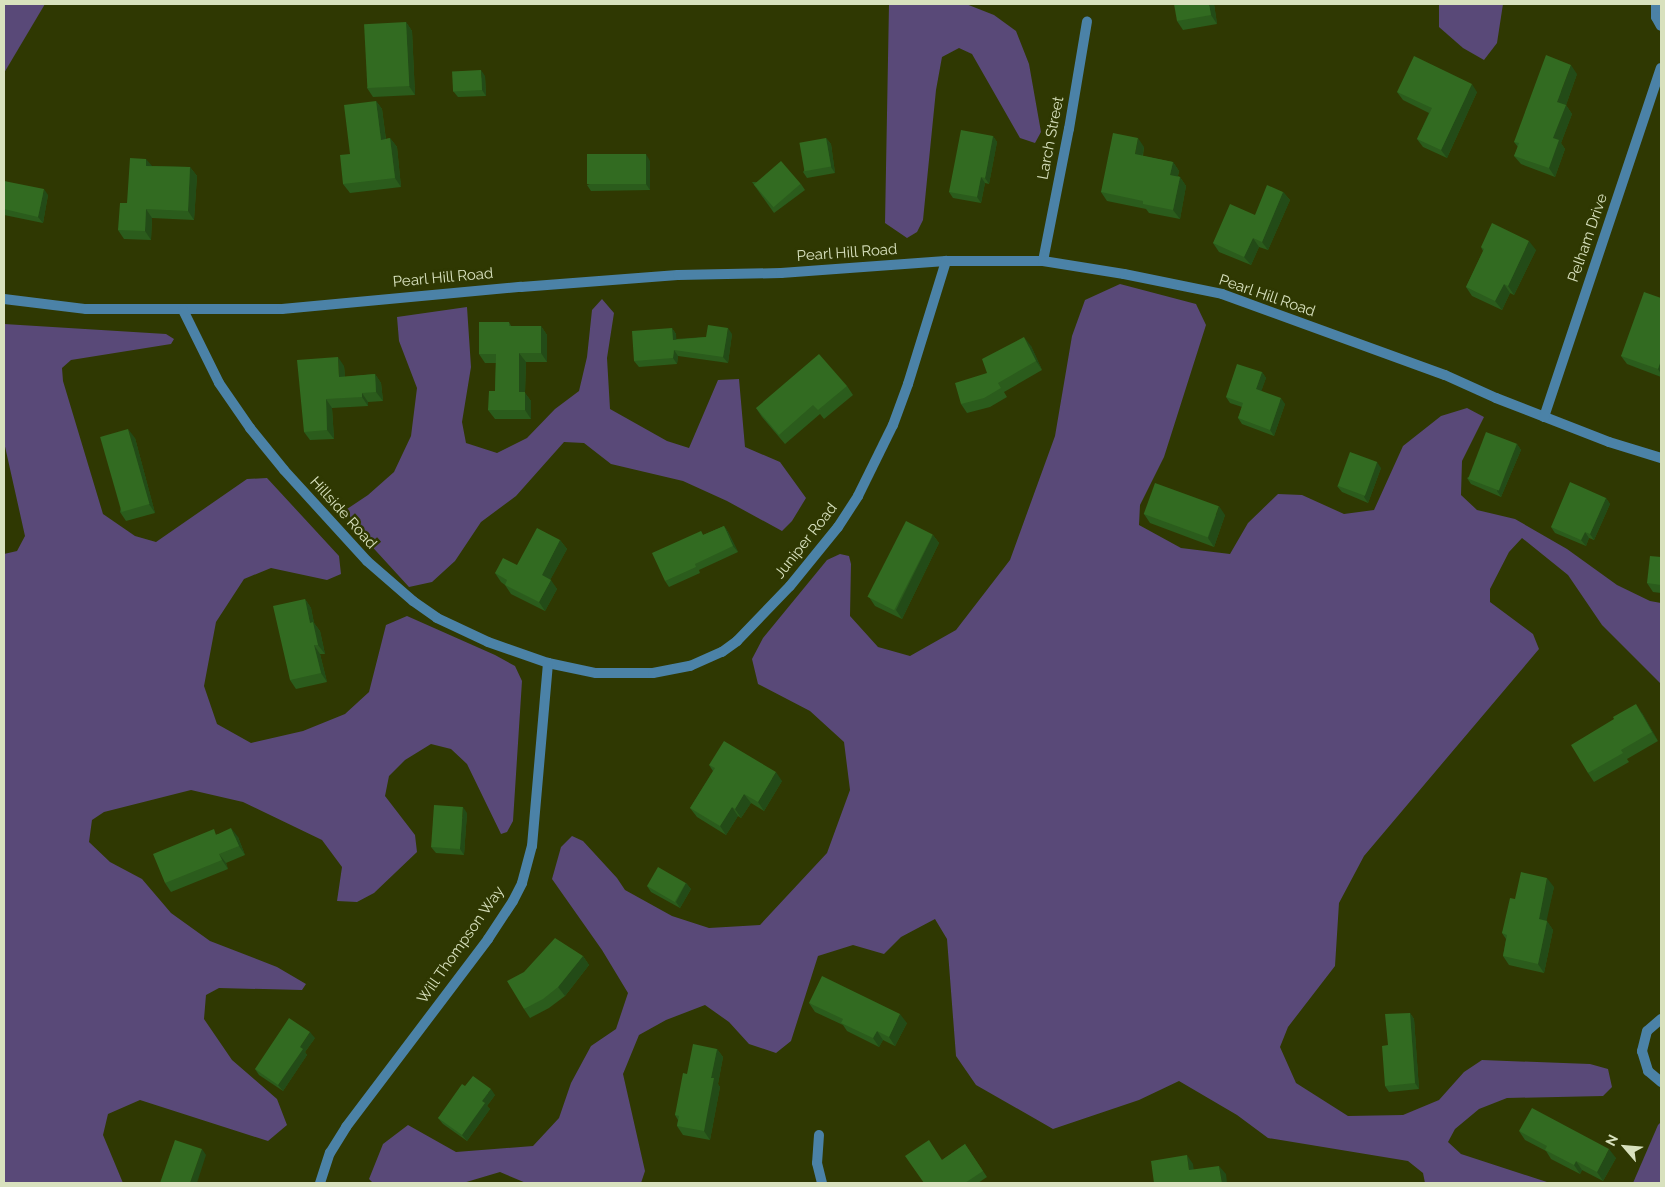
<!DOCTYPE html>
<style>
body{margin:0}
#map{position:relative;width:1665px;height:1187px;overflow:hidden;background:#2f3802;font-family:Raleway,sans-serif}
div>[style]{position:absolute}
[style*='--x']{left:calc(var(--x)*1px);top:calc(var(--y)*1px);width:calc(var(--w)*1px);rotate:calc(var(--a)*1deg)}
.green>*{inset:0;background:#594978}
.street>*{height:10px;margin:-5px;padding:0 5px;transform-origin:5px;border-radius:5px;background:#4b82a7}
.wall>*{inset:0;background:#2b5c1c}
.shaded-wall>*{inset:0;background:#234b17}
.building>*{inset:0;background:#326b21;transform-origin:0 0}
span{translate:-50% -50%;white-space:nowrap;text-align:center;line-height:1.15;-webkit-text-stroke:5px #2f3802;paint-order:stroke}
.street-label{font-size:15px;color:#d8e1be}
.frame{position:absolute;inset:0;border:5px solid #d8e1be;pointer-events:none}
.north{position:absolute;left:1600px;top:1122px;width:50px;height:50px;-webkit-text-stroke:4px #2f3802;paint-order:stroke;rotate:297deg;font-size:14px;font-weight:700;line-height:20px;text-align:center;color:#d8e1be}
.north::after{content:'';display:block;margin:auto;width:18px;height:22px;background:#d8e1be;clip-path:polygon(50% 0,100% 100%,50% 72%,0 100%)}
</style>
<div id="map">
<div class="green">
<i style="clip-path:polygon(4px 4px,45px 4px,4px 73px)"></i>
<i style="clip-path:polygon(889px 4px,966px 4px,994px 15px,1016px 31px,1029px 64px,1041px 132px,1035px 143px,1020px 138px,972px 54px,959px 48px,942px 57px,936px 90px,923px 220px,917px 232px,907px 238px,885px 223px)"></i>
<i style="clip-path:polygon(1439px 4px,1503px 4px,1497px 43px,1484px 60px,1463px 48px,1439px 27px)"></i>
<i style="clip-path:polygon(1120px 284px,1196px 304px,1206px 325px,1164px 457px,1140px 505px,1139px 525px,1181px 548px,1230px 554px,1248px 523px,1278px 494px,1302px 495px,1344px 514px,1374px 510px,1403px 446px,1441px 416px,1467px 408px,1484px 417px,1462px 461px,1461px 495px,1477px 510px,1515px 519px,1567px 549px,1617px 585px,1650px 601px,1661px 603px,1661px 684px,1602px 625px,1568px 575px,1522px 538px,1509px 552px,1490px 589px,1490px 602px,1533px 634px,1539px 649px,1364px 856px,1339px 903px,1335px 966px,1288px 1027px,1280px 1047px,1296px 1083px,1348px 1116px,1403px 1115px,1439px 1100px,1464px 1072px,1482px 1060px,1590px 1064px,1608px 1069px,1612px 1087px,1603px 1096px,1507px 1098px,1479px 1109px,1455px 1129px,1448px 1142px,1461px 1154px,1550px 1183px,1425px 1183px,1423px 1173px,1408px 1161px,1268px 1138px,1237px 1115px,1179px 1081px,1139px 1100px,1053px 1129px,976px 1085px,956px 1056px,947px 939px,935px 919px,901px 937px,884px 954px,853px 945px,818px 956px,791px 1041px,776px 1053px,749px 1044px,729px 1022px,705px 1005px,666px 1020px,639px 1035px,623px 1074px,645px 1171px,641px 1183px,526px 1183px,500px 1172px,463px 1183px,373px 1183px,369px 1179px,383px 1144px,408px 1125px,456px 1152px,533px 1146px,559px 1118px,571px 1083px,591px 1046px,616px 1029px,628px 993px,602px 950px,552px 879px,561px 847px,572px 836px,583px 841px,617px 878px,625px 890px,672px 916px,709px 928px,760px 925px,827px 853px,850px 790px,844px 742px,810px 711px,758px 684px,752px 659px,763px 638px,827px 560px,840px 554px,849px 556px,851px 564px,850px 616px,878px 647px,910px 656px,956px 630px,1010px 560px,1055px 436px,1072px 336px,1085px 300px)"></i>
<i style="clip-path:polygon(602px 299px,614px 313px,607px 358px,610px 409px,667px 441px,689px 448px,718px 380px,739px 379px,745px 447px,780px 462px,806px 498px,792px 521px,782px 531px,727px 501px,683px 481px,611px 464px,584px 443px,564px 442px,516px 496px,481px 522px,455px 561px,432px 582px,409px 587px,355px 528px,347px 509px,368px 495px,394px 472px,411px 436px,417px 388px,399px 341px,397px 317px,467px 307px,471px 367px,462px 422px,466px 443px,497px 453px,527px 438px,555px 409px,579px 391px,587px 357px,592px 310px)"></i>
<i style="clip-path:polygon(4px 324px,166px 334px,174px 339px,171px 344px,71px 360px,62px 368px,63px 381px,103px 514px,135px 536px,156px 542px,247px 479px,267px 478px,339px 556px,341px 574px,327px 580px,271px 568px,244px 579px,216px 622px,204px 686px,217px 724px,251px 743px,303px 731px,345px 714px,369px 692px,386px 625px,407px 616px,495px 655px,515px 666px,522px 681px,513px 821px,507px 832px,501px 834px,467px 764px,451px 749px,431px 744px,405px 760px,389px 776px,385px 796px,415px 835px,417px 852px,374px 893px,357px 902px,337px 901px,342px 867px,322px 840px,243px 802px,191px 790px,104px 812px,92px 820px,89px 842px,110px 862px,142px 879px,171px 913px,210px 941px,277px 967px,306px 984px,302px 990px,219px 988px,206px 995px,204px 1019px,232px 1060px,277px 1099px,287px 1125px,268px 1141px,140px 1100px,108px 1114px,103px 1135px,123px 1183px,4px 1183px,4px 554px,17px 551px,25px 536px,4px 442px)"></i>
<i style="clip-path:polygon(1661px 1122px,1661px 1183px,1633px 1183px,1658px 1125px)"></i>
</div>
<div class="street">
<i style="--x:1656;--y:4;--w:13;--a:90"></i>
<i style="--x:1656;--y:17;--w:10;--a:61"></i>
<i style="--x:1043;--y:261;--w:135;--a:-78.9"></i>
<i style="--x:1069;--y:129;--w:109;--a:-80.5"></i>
<i style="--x:4;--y:299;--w:83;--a:7"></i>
<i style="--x:86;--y:309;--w:196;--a:0"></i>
<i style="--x:282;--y:309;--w:240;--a:-5.3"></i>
<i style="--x:521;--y:287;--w:157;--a:-4.4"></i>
<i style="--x:678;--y:275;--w:103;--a:-1.1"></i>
<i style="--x:781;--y:273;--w:165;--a:-4.2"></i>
<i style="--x:946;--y:261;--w:97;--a:0"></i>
<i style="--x:1043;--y:261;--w:82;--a:9.1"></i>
<i style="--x:1124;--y:274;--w:100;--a:11.5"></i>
<i style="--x:1222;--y:294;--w:237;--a:20"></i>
<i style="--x:1445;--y:375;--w:56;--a:24.3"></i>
<i style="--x:1496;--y:398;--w:121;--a:21.3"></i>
<i style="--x:1609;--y:442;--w:54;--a:17.1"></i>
<i style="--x:183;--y:310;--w:81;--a:63.7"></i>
<i style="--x:219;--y:383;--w:55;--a:55.4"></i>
<i style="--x:250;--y:428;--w:54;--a:51"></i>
<i style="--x:284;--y:470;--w:123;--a:47.6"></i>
<i style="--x:367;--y:561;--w:61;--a:41"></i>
<i style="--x:413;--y:601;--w:29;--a:35"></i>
<i style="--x:437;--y:618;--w:56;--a:25.2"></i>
<i style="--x:488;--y:642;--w:64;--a:19.3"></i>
<i style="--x:548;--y:663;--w:49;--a:11.8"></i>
<i style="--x:596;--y:673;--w:57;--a:0"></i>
<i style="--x:653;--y:673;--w:38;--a:-11"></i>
<i style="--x:690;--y:666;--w:35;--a:-24"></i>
<i style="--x:722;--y:652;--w:19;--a:-36"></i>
<i style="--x:737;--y:641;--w:76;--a:-46.1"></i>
<i style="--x:790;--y:586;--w:76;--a:-50.9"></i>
<i style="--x:838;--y:527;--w:37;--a:-57"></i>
<i style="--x:858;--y:496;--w:79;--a:-63.8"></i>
<i style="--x:893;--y:425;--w:44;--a:-69.9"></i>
<i style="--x:908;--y:384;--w:129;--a:-72.8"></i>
<i style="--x:1544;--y:417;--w:368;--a:-71.5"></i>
<i style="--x:1661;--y:1019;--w:18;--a:139"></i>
<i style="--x:1647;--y:1031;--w:21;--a:104"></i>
<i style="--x:1642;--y:1051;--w:21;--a:73"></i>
<i style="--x:1648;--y:1071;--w:17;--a:40"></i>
<i style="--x:819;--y:1135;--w:28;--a:94"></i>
<i style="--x:817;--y:1163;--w:21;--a:76"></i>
<i style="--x:320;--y:1183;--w:32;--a:-72"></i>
<i style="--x:330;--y:1153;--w:31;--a:-58"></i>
<i style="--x:346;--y:1127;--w:236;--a:-52.9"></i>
<i style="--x:488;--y:939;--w:45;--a:-56.7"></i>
<i style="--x:513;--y:901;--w:20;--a:-63"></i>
<i style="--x:522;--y:883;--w:38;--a:-75"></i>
<i style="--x:532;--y:846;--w:184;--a:-85"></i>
</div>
<div class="wall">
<i style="clip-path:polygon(1214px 4px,1217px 24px,1183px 30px,1177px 21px)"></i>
<i style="clip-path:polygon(406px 22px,412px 31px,415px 95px,373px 97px,367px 88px)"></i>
<i style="clip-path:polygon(1577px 74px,1566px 105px,1572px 114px,1561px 143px,1565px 149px,1555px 177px,1521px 164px,1514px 156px,1518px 147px,1514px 142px)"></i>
<i style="clip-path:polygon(485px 76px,486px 96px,458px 97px,453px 91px)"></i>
<i style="clip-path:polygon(1397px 92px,1477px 92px,1447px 158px,1423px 147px,1417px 139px,1429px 113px,1403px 100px)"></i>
<i style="clip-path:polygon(376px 101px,382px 109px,386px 139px,390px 138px,397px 147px,401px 187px,350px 193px,343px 184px,350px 154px)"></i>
<i style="clip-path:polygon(993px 136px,997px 142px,989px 184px,985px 183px,981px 203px,953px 198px,949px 192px)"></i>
<i style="clip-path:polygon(826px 138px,831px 144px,835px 173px,807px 178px,803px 172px)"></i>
<i style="clip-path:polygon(1144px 147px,1143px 156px,1173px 162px,1179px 171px,1178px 176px,1180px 177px,1186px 186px,1180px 219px,1149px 213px,1146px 209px,1107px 201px,1101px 192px)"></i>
<i style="clip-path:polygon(650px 161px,650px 190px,591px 191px,587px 185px)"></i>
<i style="clip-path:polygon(151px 166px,190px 167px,197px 176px,194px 220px,152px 218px,151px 240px,124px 239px,118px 230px,127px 203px)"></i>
<i style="clip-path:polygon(4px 181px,48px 195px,43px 223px,4px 215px)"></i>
<i style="clip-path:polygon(752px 182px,801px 184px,805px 190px,774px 213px)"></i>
<i style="clip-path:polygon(1283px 192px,1290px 200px,1268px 250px,1259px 247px,1251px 265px,1219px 252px,1213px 243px,1255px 215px)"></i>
<i style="clip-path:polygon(1481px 247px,1536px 250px,1514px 295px,1510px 293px,1502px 310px,1472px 296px,1466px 287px,1483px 251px)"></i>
<i style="clip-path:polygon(1661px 298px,1661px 377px,1627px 364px,1621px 356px)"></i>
<i style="clip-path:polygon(509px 322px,511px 326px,541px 326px,547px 335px,547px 362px,526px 362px,525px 393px,531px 401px,531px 419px,495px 419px,488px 410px,495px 391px,496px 363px,485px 363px,479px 354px)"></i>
<i style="clip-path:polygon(672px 328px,676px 334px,676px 339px,706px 337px,732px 334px,728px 363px,678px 356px,677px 364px,639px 367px,634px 361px)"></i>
<i style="clip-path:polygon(1031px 346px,1042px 370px,1004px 392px,1007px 397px,990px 407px,967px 413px,961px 404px)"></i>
<i style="clip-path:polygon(344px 366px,345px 377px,375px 374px,381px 383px,383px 401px,368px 402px,368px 406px,332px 408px,334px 439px,310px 440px,304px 432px)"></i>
<i style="clip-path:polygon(1262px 372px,1266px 378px,1261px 391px,1285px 404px,1274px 436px,1242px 424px,1238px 418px,1242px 407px,1230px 403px,1226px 397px)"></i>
<i style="clip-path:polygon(847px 386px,853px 395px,824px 419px,820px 414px,785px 444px,762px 417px,756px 408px)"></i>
<i style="clip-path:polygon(135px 438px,155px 513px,126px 521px,120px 512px)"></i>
<i style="clip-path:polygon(1517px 444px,1521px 450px,1501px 497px,1471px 484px,1467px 478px)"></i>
<i style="clip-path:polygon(1381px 468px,1368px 503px,1342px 492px,1337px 486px)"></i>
<i style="clip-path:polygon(1606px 498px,1610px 504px,1594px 540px,1589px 538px,1586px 546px,1555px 533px,1551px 527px)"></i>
<i style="clip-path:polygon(1144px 514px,1225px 515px,1214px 547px,1150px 523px)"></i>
<i style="clip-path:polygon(724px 526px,728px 532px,738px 552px,699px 570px,700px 573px,669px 587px,665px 581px,701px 531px,703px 535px)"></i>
<i style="clip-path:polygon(933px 535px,939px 543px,902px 619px,875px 606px,869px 597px)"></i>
<i style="clip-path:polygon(560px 540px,567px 549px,550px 580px,557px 589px,545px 611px,511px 594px,505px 585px,501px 582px,495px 573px,517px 565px)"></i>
<i style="clip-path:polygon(1661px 557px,1661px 593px,1653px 592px,1647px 583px)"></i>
<i style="clip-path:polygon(305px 599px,311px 608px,314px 623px,320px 631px,325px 654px,320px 654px,327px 682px,296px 689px,290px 680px)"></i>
<i style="clip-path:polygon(1642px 713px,1658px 741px,1627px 759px,1629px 762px,1594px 782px,1588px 773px)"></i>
<i style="clip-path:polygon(709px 765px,782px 781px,764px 811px,751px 803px,741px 818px,738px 816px,726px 835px,697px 817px,690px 808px,713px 771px)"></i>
<i style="clip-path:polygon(467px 813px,464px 855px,436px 853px,431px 847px)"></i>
<i style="clip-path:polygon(217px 834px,238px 837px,245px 855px,226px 863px,228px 869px,171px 892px,165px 883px)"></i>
<i style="clip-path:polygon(686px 883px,691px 889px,680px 908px,651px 892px,647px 886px)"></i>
<i style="clip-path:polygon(1554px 887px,1546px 920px,1553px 930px,1544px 973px,1509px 965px,1503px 956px,1506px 939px,1502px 933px,1515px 899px)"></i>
<i style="clip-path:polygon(583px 956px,589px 965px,565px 996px,549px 1008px,530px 1018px,524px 1009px)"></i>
<i style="clip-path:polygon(809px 1003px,907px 1023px,895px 1046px,883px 1040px,879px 1047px,847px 1031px,843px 1025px,815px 1012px)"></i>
<i style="clip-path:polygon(1410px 1013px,1414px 1019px,1419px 1089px,1389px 1092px,1385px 1086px,1388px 1045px)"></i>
<i style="clip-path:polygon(315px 1038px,305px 1052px,307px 1055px,283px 1091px,259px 1075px,255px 1069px)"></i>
<i style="clip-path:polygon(717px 1049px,723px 1057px,718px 1084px,720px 1087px,710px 1140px,683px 1135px,677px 1126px,678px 1120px,675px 1115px,687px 1074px)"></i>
<i style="clip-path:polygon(465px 1086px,495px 1095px,487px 1106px,490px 1109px,467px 1141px,443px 1124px,438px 1118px)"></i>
<i style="clip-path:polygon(1519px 1131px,1616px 1158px,1603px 1181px,1582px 1170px,1580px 1174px,1551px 1159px,1546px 1151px,1525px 1140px)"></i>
<i style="clip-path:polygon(965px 1144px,987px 1177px,978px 1183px,924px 1183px,942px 1160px)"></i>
</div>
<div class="shaded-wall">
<i style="clip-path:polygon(1209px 4px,1214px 4px,1217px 24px,1211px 15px)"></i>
<i style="clip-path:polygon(406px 22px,412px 31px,415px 95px,409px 86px)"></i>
<i style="clip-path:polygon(1571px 65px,1577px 74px,1566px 105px,1572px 114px,1561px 143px,1565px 149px,1555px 177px,1549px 168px,1553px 138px,1557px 102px)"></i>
<i style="clip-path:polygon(481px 70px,485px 76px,486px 96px,482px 90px)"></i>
<i style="clip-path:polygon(1472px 84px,1477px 92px,1447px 158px,1441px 150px)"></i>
<i style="clip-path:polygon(376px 101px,382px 109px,387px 149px,381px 140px)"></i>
<i style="clip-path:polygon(993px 136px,997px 142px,989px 184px,985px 178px)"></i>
<i style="clip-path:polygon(390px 138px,397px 147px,401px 187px,395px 178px)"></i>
<i style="clip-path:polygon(826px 138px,831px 144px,835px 173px,831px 167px)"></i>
<i style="clip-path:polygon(1138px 138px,1144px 147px,1141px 163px,1135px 154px)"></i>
<i style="clip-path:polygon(646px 154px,650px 161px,650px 190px,646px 184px)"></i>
<i style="clip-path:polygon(146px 159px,153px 167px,146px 166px)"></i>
<i style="clip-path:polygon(1173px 162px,1179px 171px,1176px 184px,1170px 175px)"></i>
<i style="clip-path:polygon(190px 167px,197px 176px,194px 220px,188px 211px)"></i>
<i style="clip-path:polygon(981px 177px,985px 183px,981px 203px,977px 197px)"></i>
<i style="clip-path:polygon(1180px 177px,1186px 186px,1180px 219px,1173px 210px)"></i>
<i style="clip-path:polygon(44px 189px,48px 195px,43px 223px,38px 217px)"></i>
<i style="clip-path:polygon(1283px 192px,1290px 200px,1268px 250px,1262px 242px)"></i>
<i style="clip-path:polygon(146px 209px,152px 218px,151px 240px,145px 231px)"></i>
<i style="clip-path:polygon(1253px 238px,1259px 247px,1251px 265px,1244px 257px)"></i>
<i style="clip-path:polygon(1529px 241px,1536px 250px,1514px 295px,1508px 286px)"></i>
<i style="clip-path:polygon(1504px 284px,1510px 293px,1502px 310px,1495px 301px)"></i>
<i style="clip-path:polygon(541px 326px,547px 335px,547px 362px,541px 353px)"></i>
<i style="clip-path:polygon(672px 328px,676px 334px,677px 346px,673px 340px)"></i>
<i style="clip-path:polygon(728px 328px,732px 334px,728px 363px,723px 357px)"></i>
<i style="clip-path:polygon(1024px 337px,1031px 346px,1042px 370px,1036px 361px)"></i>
<i style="clip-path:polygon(674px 350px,678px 356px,677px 364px,673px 358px)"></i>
<i style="clip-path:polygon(519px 353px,526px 362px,525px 393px,531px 401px,531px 419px,525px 410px,519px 392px)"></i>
<i style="clip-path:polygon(338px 357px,344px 366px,346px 386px,339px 377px)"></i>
<i style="clip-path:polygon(1661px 360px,1661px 374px,1658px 369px)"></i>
<i style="clip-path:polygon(1262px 372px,1266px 378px,1260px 395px,1256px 389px)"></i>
<i style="clip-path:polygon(375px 374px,381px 383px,383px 401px,376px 392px)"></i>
<i style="clip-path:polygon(362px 393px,368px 402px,368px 406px,362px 397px)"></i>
<i style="clip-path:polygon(1281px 398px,1285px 404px,1274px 436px,1270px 430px)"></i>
<i style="clip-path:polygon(326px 399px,332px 408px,334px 439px,327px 430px)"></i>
<i style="clip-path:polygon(128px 429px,135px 438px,155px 513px,149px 504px)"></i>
<i style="clip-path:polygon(1517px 444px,1521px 450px,1501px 497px,1497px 491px)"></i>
<i style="clip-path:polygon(1377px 462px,1381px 468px,1368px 503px,1364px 497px)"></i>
<i style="clip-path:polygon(1606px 498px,1610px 504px,1594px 540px,1590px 534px)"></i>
<i style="clip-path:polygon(1219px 506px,1225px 515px,1214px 547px,1208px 538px)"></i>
<i style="clip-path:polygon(724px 526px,728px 532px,738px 552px,733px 546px)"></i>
<i style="clip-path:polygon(1585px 532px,1589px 538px,1586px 546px,1581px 540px)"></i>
<i style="clip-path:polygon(933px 535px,939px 543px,902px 619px,896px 610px)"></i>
<i style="clip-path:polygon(560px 540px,567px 549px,548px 584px,542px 575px)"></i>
<i style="clip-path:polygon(551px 580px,557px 589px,545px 611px,539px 602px)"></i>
<i style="clip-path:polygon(305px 599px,311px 608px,314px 623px,320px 631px,325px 654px,318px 645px,310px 623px)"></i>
<i style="clip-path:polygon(314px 645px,320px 654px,327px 682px,321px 673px)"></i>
<i style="clip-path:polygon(1636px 704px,1642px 713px,1658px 741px,1652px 732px)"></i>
<i style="clip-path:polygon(776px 772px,782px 781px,764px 811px,758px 802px)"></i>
<i style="clip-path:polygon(744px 794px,751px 803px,741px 818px,735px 809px)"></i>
<i style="clip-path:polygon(463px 807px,467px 813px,464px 855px,460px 849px)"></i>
<i style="clip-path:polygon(732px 807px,738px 816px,726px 835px,720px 826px)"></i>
<i style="clip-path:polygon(231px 828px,238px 837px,245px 855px,239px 846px)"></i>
<i style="clip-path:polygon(219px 854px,226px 863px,228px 869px,222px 860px)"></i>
<i style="clip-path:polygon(1547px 878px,1554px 887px,1545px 928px,1539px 919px)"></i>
<i style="clip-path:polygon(686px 883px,691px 889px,680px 908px,676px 902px)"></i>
<i style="clip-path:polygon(1547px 921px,1553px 930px,1544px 973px,1538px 964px)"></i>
<i style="clip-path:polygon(583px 956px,589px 965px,565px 996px,558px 987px)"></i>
<i style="clip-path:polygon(1410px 1013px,1414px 1019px,1419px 1089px,1415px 1083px)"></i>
<i style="clip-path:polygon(900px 1014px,907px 1023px,895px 1046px,889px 1037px)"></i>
<i style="clip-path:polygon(877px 1031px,883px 1040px,879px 1047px,873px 1038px)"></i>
<i style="clip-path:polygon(310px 1032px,315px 1038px,305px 1052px,307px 1055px,283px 1091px,278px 1085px,300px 1047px)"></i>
<i style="clip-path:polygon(717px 1049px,723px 1057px,718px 1084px,720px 1087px,710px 1140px,704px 1131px,711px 1078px)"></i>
<i style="clip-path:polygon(491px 1089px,495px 1095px,487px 1106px,490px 1109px,467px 1141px,462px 1135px,482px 1101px)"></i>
<i style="clip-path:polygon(202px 1149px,206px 1155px,197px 1183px,190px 1183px)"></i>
<i style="clip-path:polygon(1609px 1149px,1616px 1158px,1603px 1181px,1597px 1172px)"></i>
<i style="clip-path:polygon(1187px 1155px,1193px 1164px,1195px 1179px,1189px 1170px)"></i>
<i style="clip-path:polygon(1576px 1161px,1582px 1170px,1580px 1174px,1574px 1165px)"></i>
<i style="clip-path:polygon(1219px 1166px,1226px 1174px,1227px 1183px,1222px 1183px)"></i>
</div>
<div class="building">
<i style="clip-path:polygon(1174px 4px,1209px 4px,1211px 15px,1177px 21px)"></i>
<i style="left:406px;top:22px;width:64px;height:42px;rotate:87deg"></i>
<i style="clip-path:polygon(1546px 55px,1571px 65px,1557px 102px,1566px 105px,1553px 138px,1559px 140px,1549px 168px,1514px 156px,1519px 143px,1514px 142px)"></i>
<i style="clip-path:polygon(1414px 56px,1472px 84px,1441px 150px,1417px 139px,1432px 108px,1397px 92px)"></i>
<i style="left:481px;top:70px;width:20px;height:29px;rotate:87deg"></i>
<i style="clip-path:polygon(376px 101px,381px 140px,390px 138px,395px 178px,343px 184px,340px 155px,350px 154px,344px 105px)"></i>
<i style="clip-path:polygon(961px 130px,993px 136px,985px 178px,981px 177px,977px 197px,949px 192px)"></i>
<i style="clip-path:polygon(1113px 133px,1138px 138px,1135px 154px,1173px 162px,1170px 175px,1180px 177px,1173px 210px,1143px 204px,1143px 201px,1101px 192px)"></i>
<i style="left:826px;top:138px;width:29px;height:27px;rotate:80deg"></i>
<i style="left:646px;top:154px;width:30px;height:59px;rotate:90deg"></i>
<i style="clip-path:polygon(130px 158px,146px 159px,146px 166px,190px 167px,188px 211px,146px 209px,145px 231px,118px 230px,120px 203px,127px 203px)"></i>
<i style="left:781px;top:161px;width:30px;height:36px;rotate:49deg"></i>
<i style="clip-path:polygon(4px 181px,44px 189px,38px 217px,4px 209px)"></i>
<i style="clip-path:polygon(1267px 185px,1283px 192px,1262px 242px,1253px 238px,1244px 257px,1213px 243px,1230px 204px,1255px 215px)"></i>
<i style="clip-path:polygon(1492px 223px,1529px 241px,1508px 286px,1504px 284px,1495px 301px,1466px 287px,1484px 249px,1481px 247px)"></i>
<i style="clip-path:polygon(1644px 292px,1661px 298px,1661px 360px,1658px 369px,1621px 356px)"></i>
<i style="clip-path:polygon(479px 322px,509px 322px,509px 326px,541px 326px,541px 353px,519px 353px,519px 392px,525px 392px,525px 410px,488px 410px,489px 391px,495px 391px,496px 354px,479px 354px)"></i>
<i style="clip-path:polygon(708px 325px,728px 328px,723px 357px,674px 350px,673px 358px,634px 361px,632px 331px,672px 328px,673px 340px,706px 337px)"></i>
<i style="clip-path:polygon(1024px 337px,1036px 361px,998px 383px,1001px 388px,984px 398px,961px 404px,955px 383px,987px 373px,982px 359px)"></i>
<i style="clip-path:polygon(819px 354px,847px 386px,818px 410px,813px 405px,779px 435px,756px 408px)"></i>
<i style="clip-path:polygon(338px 357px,339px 377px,375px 374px,376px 392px,362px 393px,362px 397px,326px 399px,327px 430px,304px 432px,297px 360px)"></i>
<i style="clip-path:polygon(1237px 364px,1262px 372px,1256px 389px,1281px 398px,1270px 430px,1238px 418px,1243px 403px,1226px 397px)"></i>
<i style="left:128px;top:429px;width:78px;height:29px;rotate:74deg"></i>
<i style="left:1486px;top:432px;width:33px;height:50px;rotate:21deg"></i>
<i style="left:1350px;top:452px;width:29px;height:36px;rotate:20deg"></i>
<i style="clip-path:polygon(1570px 482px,1606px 498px,1590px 534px,1585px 532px,1581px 540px,1551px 527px)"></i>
<i style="left:1155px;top:483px;width:68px;height:33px;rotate:20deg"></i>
<i style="left:906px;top:521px;width:30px;height:85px;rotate:27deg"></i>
<i style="clip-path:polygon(724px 526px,733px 546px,695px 564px,696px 567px,665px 581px,652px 553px,701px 531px,703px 535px)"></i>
<i style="clip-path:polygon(537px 528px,560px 540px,542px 575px,551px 580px,539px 602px,505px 585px,507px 580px,495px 573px,503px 558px,517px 565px)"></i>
<i style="clip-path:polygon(1650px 556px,1661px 557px,1661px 585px,1647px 583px)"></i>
<i style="clip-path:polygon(305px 599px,310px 623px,313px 622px,318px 645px,314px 645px,321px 673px,290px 680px,273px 606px)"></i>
<i style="clip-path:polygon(1636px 704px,1652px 732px,1621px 750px,1623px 753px,1588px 773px,1571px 745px,1614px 719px,1613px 717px)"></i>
<i style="clip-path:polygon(724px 741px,776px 772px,758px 802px,744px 794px,735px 809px,732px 807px,720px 826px,690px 808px,715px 768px,709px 765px)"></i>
<i style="left:434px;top:805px;width:29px;height:42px;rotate:4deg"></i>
<i style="clip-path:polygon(231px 828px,239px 846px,219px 854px,222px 860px,165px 883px,153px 854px,214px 829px,216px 835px)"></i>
<i style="left:658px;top:867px;width:32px;height:22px;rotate:30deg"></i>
<i style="clip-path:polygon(1521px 872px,1547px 878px,1539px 919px,1547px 921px,1538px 964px,1503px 956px,1507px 935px,1502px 933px,1510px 898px,1515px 899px)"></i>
<i style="clip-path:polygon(555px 938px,583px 956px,558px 987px,543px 999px,524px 1009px,507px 981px,524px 972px)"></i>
<i style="clip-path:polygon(822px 976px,900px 1014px,889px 1037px,877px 1031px,873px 1038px,841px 1023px,843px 1019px,809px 1003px)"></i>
<i style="clip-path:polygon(1410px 1013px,1415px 1083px,1385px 1086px,1382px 1046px,1388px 1045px,1385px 1014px)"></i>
<i style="clip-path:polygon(289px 1018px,310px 1032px,300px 1047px,303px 1049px,278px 1085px,255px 1069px)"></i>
<i style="clip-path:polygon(693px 1044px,717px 1049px,711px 1078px,714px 1078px,704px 1131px,677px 1126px,679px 1116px,675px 1115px,683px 1073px,687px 1074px)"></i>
<i style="clip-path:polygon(473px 1076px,491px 1089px,482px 1101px,485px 1103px,462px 1135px,438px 1118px,462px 1084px,465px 1086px)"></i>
<i style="clip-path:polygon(1532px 1108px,1609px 1149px,1597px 1172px,1576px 1161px,1574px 1165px,1545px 1150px,1547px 1146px,1519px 1131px)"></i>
<i style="clip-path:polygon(175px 1140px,202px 1149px,190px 1183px,160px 1183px)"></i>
<i style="clip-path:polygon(929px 1140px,942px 1160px,965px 1144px,983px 1171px,965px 1183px,956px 1183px,953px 1182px,951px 1183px,933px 1183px,932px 1182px,930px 1183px,924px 1183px,905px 1156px)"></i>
<i style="clip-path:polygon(1187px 1155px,1189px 1170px,1219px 1166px,1222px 1183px,1154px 1183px,1151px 1161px)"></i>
</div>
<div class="street-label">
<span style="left:1051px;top:138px;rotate:-79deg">Larch Street</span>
<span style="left:1588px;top:238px;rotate:-71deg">Pelham Drive</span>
<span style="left:847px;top:253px;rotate:-4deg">Pearl Hill Road</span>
<span style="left:443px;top:278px;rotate:-5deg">Pearl Hill Road</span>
<span style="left:1267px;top:296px;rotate:19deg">Pearl Hill Road</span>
<span style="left:343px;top:513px;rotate:48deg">Hillside Road</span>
<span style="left:806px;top:541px;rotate:-52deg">Juniper Road</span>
<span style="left:461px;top:945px;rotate:-55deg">Will Thompson Way</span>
</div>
<div class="frame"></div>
<div class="north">N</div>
</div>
